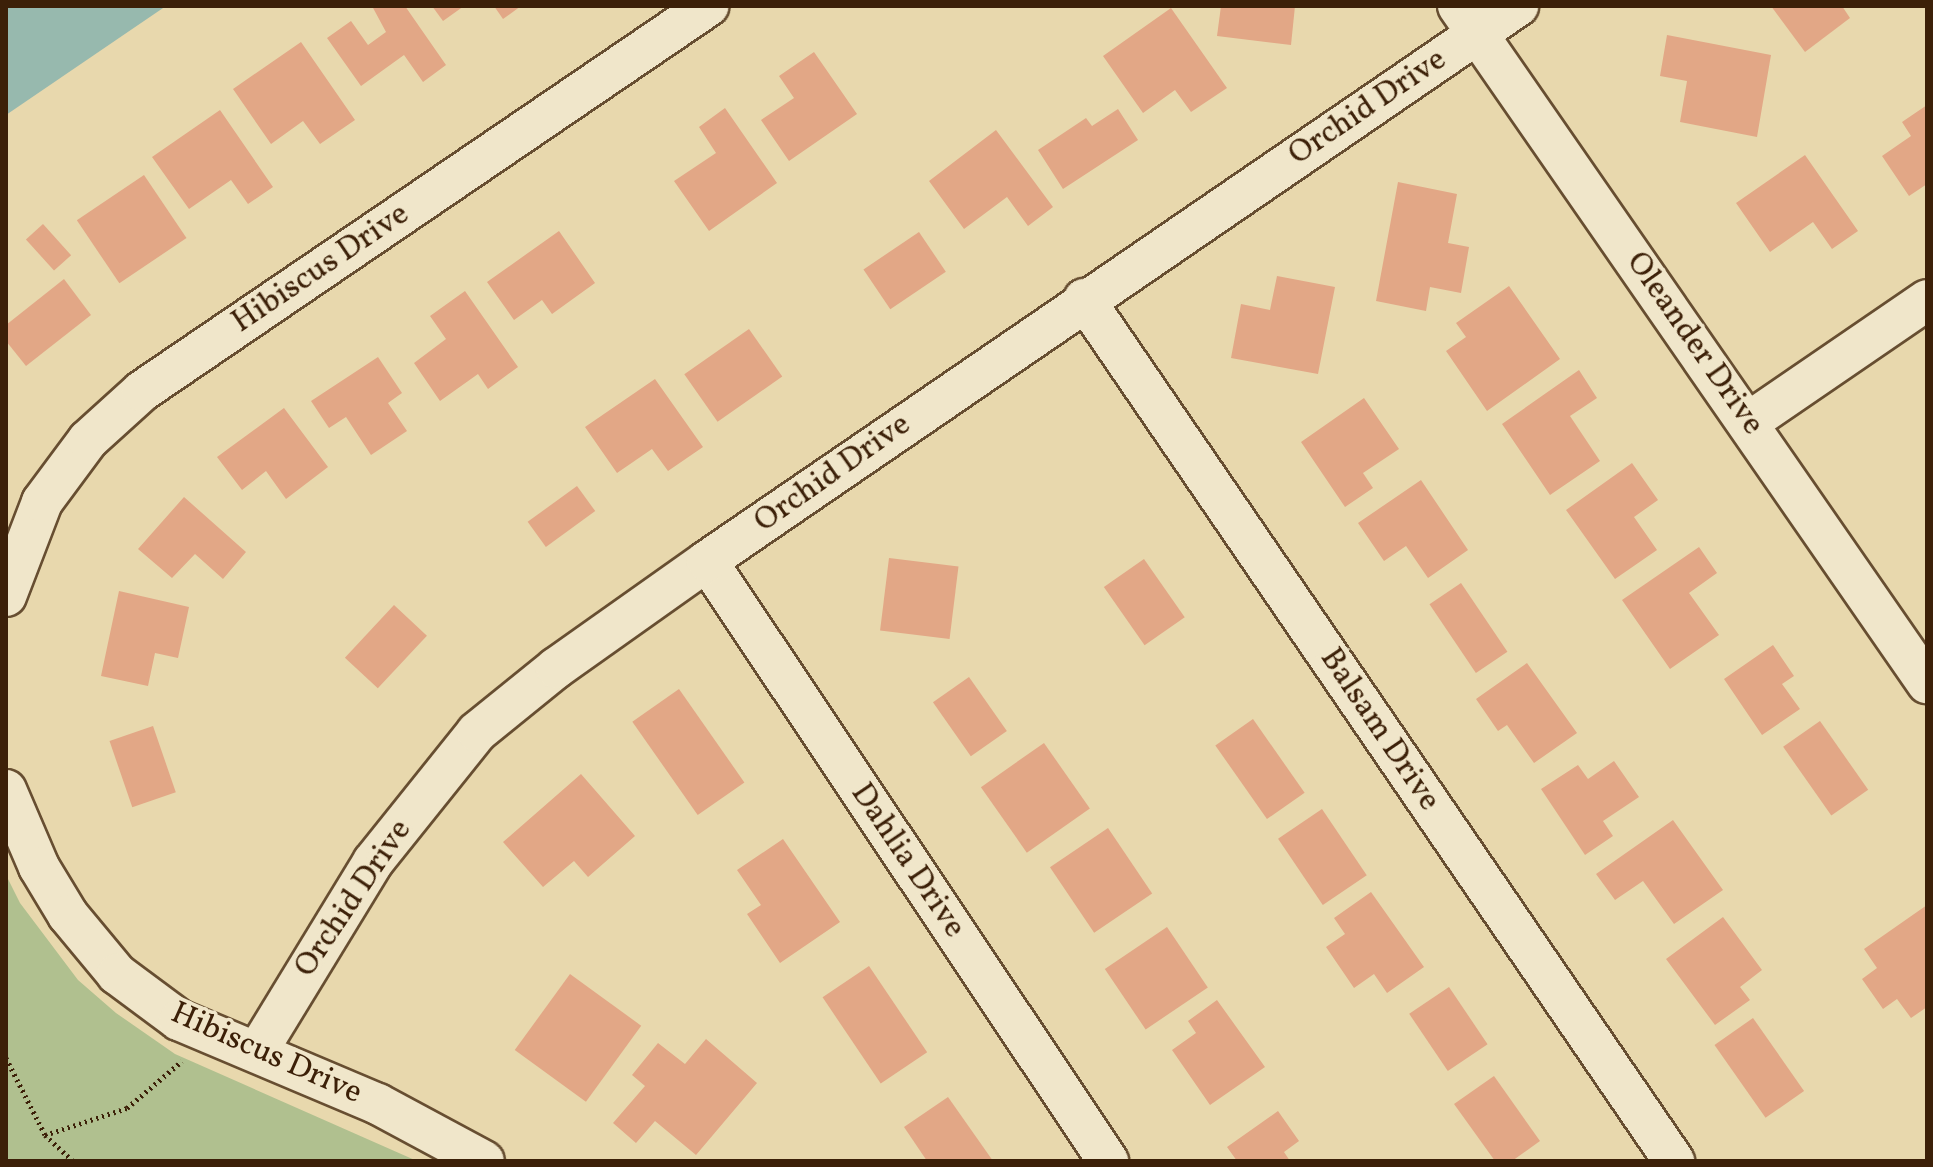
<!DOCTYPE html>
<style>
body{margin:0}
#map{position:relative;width:1933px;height:1167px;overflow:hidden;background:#e8d8ad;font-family:Vollkorn,serif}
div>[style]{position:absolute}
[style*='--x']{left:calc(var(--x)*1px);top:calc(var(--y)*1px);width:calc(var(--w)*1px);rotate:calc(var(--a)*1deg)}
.green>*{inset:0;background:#b0c08f}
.water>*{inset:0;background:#97b9ae}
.building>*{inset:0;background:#e2a786;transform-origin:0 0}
.path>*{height:5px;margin-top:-2.5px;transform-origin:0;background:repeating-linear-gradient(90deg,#3c2008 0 2px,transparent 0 6px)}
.roads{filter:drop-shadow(2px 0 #674e31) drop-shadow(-2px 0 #674e31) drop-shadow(0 2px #674e31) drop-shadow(0 -2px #674e31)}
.minor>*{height:40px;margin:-20px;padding:0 20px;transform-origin:20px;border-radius:20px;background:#f0e6ca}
span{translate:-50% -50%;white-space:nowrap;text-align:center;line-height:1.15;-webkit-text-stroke:7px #f0e6ca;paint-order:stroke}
.street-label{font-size:32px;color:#3c2008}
.frame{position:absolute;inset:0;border:8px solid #3c2008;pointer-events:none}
</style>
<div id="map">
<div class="green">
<i style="clip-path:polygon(6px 875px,20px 903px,78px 980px,116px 1013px,175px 1054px,417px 1161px,11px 1161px,6px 1157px)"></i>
</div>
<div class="water">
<i style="clip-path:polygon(6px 6px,166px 6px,6px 115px)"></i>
</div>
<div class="building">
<i style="clip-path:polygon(372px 6px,405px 6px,446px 65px,423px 82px,404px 55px,361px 86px,327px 38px,351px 21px,368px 45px,386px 32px)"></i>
<i style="clip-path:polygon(432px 6px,464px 6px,443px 21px)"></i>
<i style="clip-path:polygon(494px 6px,521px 6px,503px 19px)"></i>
<i style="clip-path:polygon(1221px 6px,1295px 6px,1291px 45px,1217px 36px)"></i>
<i style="clip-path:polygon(1771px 6px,1842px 6px,1850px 18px,1805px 52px)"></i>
<i style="clip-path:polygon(1171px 8px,1227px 88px,1191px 112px,1175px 90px,1143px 113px,1103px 56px)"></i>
<i style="clip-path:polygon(1667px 35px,1771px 55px,1757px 137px,1680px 122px,1687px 81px,1660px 76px)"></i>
<i style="clip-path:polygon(301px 42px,355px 120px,320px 144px,303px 121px,271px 144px,233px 89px)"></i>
<i style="clip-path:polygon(814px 52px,857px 114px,789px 161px,761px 120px,794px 98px,779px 76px)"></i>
<i style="clip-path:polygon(1927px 105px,1927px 184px,1909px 196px,1882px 156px,1911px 136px,1902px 122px)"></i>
<i style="clip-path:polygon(725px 108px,777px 183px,709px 231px,674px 181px,716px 153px,699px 127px)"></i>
<i style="clip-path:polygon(1118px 109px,1138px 140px,1063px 189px,1038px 150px,1086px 118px,1092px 126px)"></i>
<i style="clip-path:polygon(220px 110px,273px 187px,248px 204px,231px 180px,189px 209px,152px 157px)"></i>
<i style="clip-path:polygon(996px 130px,1053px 207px,1028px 226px,1007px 197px,964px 229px,929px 181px)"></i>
<i style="clip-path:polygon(1805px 155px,1858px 231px,1832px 249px,1813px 222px,1770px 252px,1736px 203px)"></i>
<i style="left:144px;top:175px;width:76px;height:81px;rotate:56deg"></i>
<i style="clip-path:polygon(1398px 182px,1457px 194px,1448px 243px,1469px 247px,1461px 293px,1430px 287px,1426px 311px,1376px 301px)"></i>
<i style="left:43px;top:224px;width:42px;height:23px;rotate:48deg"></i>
<i style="clip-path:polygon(559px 231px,595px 283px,552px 314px,542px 300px,514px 320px,487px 282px)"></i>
<i style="left:919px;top:232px;width:48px;height:67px;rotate:56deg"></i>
<i style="clip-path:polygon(1277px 276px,1335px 287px,1318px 374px,1231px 358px,1241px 304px,1270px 310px)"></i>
<i style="clip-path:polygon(64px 279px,91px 315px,26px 366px,6px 341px,6px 325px)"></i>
<i style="clip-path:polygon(1509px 286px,1560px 359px,1487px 411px,1446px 351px,1466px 337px,1456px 323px)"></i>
<i style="clip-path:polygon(465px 291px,518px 367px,488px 389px,478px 374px,440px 401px,414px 363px,446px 339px,430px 316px)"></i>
<i style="left:749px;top:329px;width:58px;height:79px;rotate:55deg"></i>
<i style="clip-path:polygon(378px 357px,402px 393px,388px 403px,407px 431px,371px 455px,346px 417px,329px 428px,311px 401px)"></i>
<i style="clip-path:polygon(1579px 370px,1597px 398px,1570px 416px,1600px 461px,1550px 495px,1502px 424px)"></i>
<i style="clip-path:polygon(655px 379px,703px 447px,668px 471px,652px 449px,617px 473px,585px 427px)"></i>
<i style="clip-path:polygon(1364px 398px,1399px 449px,1363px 473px,1373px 488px,1345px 507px,1301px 442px)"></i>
<i style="clip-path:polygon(284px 408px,328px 467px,286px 499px,266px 471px,242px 490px,217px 457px)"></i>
<i style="clip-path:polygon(1632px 463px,1658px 500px,1634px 517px,1657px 550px,1615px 579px,1566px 510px)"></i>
<i style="clip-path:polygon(1421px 480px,1468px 550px,1428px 578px,1406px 546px,1384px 561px,1358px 523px)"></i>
<i style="left:577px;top:486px;width:31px;height:61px;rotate:54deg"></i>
<i style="clip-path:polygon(184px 497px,246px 552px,223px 579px,195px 554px,172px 578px,138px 549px)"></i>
<i style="clip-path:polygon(1699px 547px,1717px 573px,1689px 593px,1719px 635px,1670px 669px,1622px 600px)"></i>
<i style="left:889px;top:558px;width:70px;height:73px;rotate:7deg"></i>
<i style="left:1144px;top:559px;width:71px;height:49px;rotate:55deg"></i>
<i style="left:1461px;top:583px;width:83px;height:38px;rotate:56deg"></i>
<i style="clip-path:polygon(119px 591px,189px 607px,178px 658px,155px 653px,148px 686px,101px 676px)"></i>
<i style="left:394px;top:605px;width:45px;height:72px;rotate:43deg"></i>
<i style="clip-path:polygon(1773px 645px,1794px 676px,1782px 684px,1800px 709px,1762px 735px,1724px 679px)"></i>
<i style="clip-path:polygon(1527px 663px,1577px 733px,1534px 763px,1507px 725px,1498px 731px,1476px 699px)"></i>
<i style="left:969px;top:677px;width:66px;height:44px;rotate:55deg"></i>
<i style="left:679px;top:689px;width:114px;height:57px;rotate:55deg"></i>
<i style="left:1253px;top:719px;width:90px;height:46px;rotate:55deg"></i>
<i style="left:1820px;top:721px;width:84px;height:45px;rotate:55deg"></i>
<i style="left:153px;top:726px;width:70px;height:46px;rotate:71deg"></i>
<i style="left:1044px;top:743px;width:80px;height:77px;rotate:55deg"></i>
<i style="clip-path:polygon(1614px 761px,1639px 797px,1603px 821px,1613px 836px,1585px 855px,1541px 789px,1578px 765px,1588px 779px)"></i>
<i style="clip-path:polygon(581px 774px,635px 836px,588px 877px,574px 861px,543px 887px,503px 842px)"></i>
<i style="left:1322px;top:809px;width:80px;height:53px;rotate:56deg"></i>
<i style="clip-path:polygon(1673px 820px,1723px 890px,1674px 924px,1643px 881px,1615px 900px,1596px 874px)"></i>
<i style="left:1108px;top:828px;width:79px;height:70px;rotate:56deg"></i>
<i style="clip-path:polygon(783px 839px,840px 922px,780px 963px,747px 914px,761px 905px,737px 870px)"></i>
<i style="clip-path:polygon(1371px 892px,1424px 967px,1387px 993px,1374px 974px,1354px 988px,1326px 947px,1345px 934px,1334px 918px)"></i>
<i style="clip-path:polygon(1927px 905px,1927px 1007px,1911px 1018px,1897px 999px,1883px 1009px,1862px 979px,1877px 968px,1864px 949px)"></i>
<i style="clip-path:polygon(1723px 917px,1762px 970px,1740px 987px,1750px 1000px,1715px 1025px,1666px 959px)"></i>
<i style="left:1167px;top:927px;width:73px;height:75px;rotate:56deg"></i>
<i style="left:869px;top:966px;width:104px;height:56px;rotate:56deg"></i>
<i style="left:570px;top:974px;width:88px;height:94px;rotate:36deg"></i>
<i style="left:1449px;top:987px;width:69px;height:48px;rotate:56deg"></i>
<i style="clip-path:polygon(1217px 1000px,1265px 1067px,1210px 1105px,1172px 1050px,1196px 1033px,1188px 1021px)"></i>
<i style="left:1753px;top:1018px;width:89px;height:47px;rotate:55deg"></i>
<i style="clip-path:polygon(706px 1039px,757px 1083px,696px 1155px,655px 1121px,636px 1143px,613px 1123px,645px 1086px,632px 1075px,658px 1043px,685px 1064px)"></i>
<i style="clip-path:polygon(1494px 1076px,1540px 1141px,1512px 1161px,1495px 1161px,1454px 1104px)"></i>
<i style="clip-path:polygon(948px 1097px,993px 1161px,927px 1161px,904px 1127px)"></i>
<i style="clip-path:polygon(1278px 1111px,1299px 1141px,1284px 1152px,1290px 1161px,1237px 1161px,1227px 1147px)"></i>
</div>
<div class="path">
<i style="--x:6;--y:1058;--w:86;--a:63.1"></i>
<i style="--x:45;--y:1135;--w:38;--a:43"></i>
<i style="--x:45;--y:1135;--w:86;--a:-18.2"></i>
<i style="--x:127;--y:1108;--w:72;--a:-40.5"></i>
</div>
<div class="roads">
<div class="minor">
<i style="--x:1458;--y:6;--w:824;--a:55.29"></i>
<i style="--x:1084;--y:299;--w:1045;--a:55.61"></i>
<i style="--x:1749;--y:422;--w:216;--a:-34.4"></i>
<i style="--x:707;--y:561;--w:722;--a:56.24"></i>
<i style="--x:6;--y:596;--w:101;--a:-69"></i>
<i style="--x:42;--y:502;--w:77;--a:-53.4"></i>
<i style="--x:88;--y:440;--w:73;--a:-42.2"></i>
<i style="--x:142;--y:391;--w:685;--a:-34.22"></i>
<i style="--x:6;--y:790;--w:84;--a:66.8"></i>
<i style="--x:39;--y:867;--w:56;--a:58.9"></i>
<i style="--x:68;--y:915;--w:77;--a:50.3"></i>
<i style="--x:117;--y:974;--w:77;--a:36.6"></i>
<i style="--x:179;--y:1020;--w:216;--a:22.9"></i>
<i style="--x:378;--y:1104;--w:120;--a:28.3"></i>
<i style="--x:257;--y:1052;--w:223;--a:-58.6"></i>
<i style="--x:373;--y:862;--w:166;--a:-51.3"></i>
<i style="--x:477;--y:732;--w:102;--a:-39"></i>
<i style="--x:556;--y:668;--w:185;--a:-35.3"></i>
<i style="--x:707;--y:561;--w:983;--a:-34.39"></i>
</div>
</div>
<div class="street-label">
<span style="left:1368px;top:108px;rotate:-34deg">Orchid Drive</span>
<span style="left:321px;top:269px;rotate:-34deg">Hibiscus Drive</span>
<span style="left:1694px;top:344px;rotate:55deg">Oleander Drive</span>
<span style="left:833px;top:474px;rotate:-35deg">Orchid Drive</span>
<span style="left:1379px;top:730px;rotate:56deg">Balsam Drive</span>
<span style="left:907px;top:861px;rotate:56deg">Dahlia Drive</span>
<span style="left:354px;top:899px;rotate:-56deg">Orchid Drive</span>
<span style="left:266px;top:1054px;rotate:24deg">Hibiscus Drive</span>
</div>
<div class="frame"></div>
</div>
